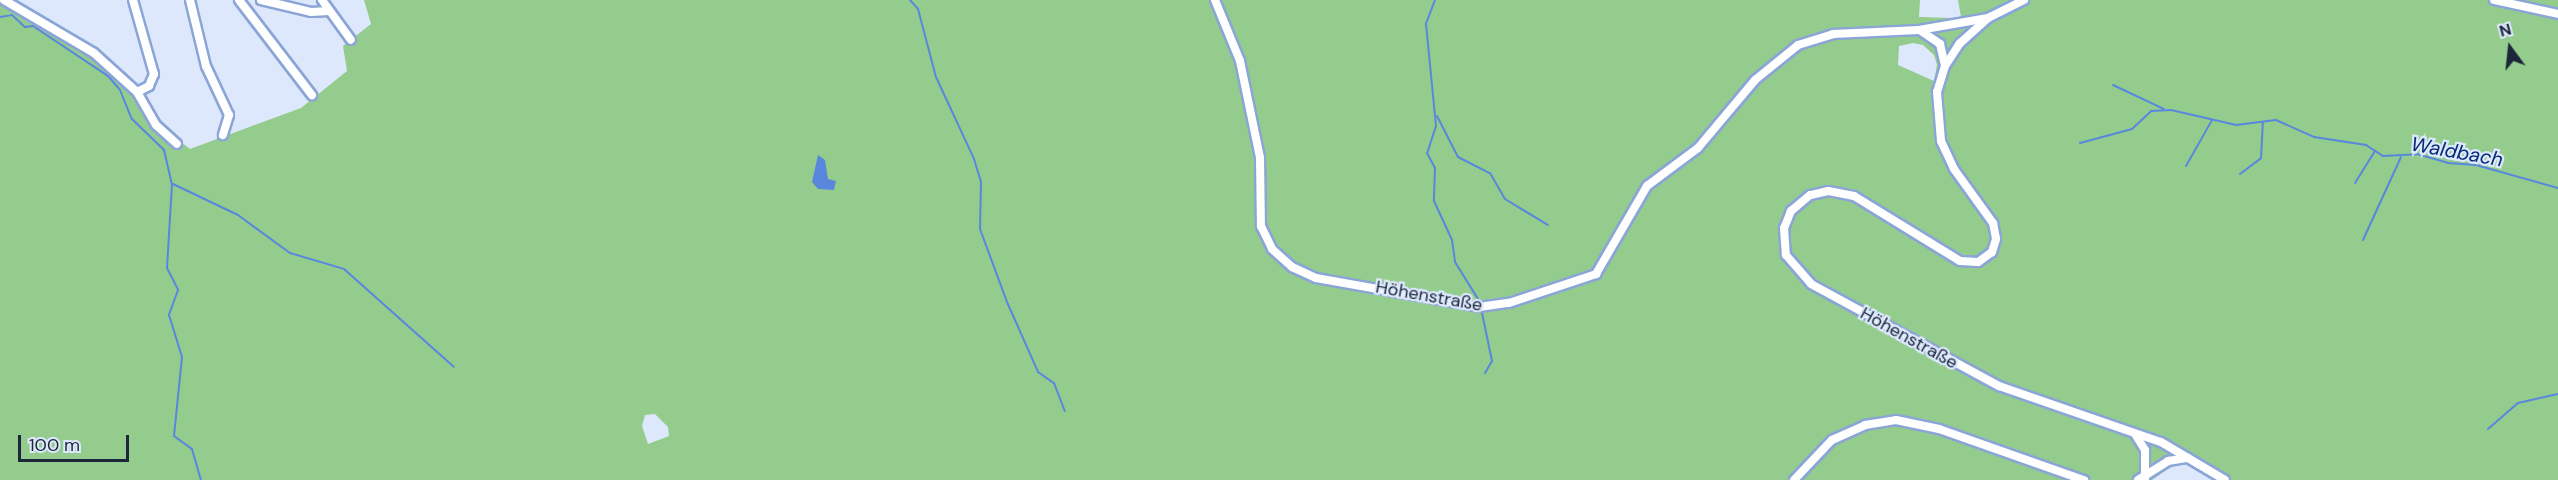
<!DOCTYPE html>
<meta charset="utf-8">
<style>
body{margin:0}
#map{position:relative;width:2558px;height:480px;overflow:hidden;background:#dde8fd;font-family:"DM Sans",sans-serif}
div>[style]{position:absolute}
[style*='--x']{left:calc(var(--x)*1px);top:calc(var(--y)*1px);width:calc(var(--w)*1px);rotate:calc(var(--a)*1deg)}
.green>*{inset:0;background:#93cc8d}
.water>*{inset:0;background:#5987de}
.stream>*{height:2px;margin:-1px;padding:0 1px;transform-origin:1px;border-radius:1px;background:#5987de}
.roads{filter:drop-shadow(2px 0 #8aa5d6) drop-shadow(-2px 0 #8aa5d6) drop-shadow(0 2px #8aa5d6) drop-shadow(0 -2px #8aa5d6)}
.minor>*{height:8px;margin:-4px;padding:0 4px;transform-origin:4px;border-radius:4px;background:#fff}
span{translate:-50% -50%;white-space:nowrap;text-align:center;line-height:1.15;-webkit-text-stroke:4.5px #dde8fd;paint-order:stroke}
.street-label{font-size:18px;color:#1d273b}
.water-label{font-size:20px;color:#052b77;font-style:italic}
.north{position:absolute;left:2480px;top:18px;width:60px;height:60px;-webkit-text-stroke:4px #dde8fd;paint-order:stroke;rotate:345deg;font-size:16px;font-weight:700;line-height:24px;text-align:center;color:#1d273b}
.north::after{content:'';display:block;margin:auto;width:21px;height:27px;background:#1d273b;clip-path:polygon(50% 0,100% 100%,50% 72%,0 100%)}
.scale{position:absolute;left:18px;top:435px;width:111px;height:27px;box-sizing:border-box;border:3px solid #1d273b;border-top:0;padding-left:8px;font-size:18px;line-height:21px;white-space:nowrap;color:#1d273b;-webkit-text-stroke:4px #dde8fd;paint-order:stroke}
</style>
<div id="map">
<div class="green">
<i style="clip-path:polygon(evenodd,0 0,92px 53px,134px 93px,157px 123px,190px 149px,301px 108px,347px 71px,343px 46px,371px 24px,364px 0,1920px 0,1919px 17px,1953px 18px,1961px 17px,1958px 0,2558px 0,2558px 480px,2221px 480px,2185px 462px,2174px 464px,2152px 480px,0 480px,0 0,1913px 43px,1923px 45px,1934px 55px,1937px 65px,1934px 81px,1898px 65px,1899px 46px,1913px 43px,0 0,655px 414px,668px 427px,669px 436px,648px 444px,642px 426px,645px 415px,655px 414px)"></i>
</div>
<div class="water">
<i style="clip-path:polygon(818px 155px,825px 160px,828px 179px,836px 181px,834px 190px,818px 189px,812px 182px)"></i>
</div>
<div class="stream">
<i style="--x:910;--y:0;--w:12;--a:48"></i>
<i style="--x:918;--y:9;--w:70;--a:75.2"></i>
<i style="--x:936;--y:77;--w:90;--a:65.1"></i>
<i style="--x:974;--y:159;--w:24;--a:73"></i>
<i style="--x:981;--y:182;--w:47;--a:91.2"></i>
<i style="--x:980;--y:229;--w:78;--a:69.7"></i>
<i style="--x:1007;--y:302;--w:77;--a:66.1"></i>
<i style="--x:1038;--y:372;--w:19;--a:35"></i>
<i style="--x:1054;--y:383;--w:30;--a:69"></i>
<i style="--x:1435;--y:0;--w:26;--a:111"></i>
<i style="--x:1426;--y:24;--w:102;--a:84.4"></i>
<i style="--x:1436;--y:126;--w:28;--a:108"></i>
<i style="--x:1427;--y:153;--w:17;--a:62"></i>
<i style="--x:1435;--y:168;--w:33;--a:92"></i>
<i style="--x:1434;--y:201;--w:43;--a:65.2"></i>
<i style="--x:1452;--y:240;--w:22;--a:82"></i>
<i style="--x:1455;--y:262;--w:44;--a:58.1"></i>
<i style="--x:0;--y:17;--w:12;--a:-9"></i>
<i style="--x:12;--y:15;--w:18;--a:43"></i>
<i style="--x:25;--y:27;--w:8;--a:-7"></i>
<i style="--x:33;--y:26;--w:90;--a:33.7"></i>
<i style="--x:108;--y:76;--w:18;--a:49"></i>
<i style="--x:120;--y:90;--w:31;--a:68"></i>
<i style="--x:132;--y:119;--w:45;--a:44.1"></i>
<i style="--x:164;--y:150;--w:35;--a:77"></i>
<i style="--x:172;--y:184;--w:84;--a:93.4"></i>
<i style="--x:167;--y:268;--w:25;--a:63"></i>
<i style="--x:178;--y:290;--w:27;--a:110"></i>
<i style="--x:169;--y:315;--w:44;--a:72.8"></i>
<i style="--x:182;--y:357;--w:79;--a:95.8"></i>
<i style="--x:174;--y:436;--w:22;--a:36"></i>
<i style="--x:192;--y:449;--w:32;--a:74"></i>
<i style="--x:2113;--y:85;--w:56;--a:25.2"></i>
<i style="--x:1437;--y:116;--w:46;--a:62.9"></i>
<i style="--x:1458;--y:157;--w:36;--a:27"></i>
<i style="--x:1490;--y:173;--w:30;--a:60"></i>
<i style="--x:1505;--y:199;--w:50;--a:31.2"></i>
<i style="--x:2080;--y:143;--w:54;--a:-15.1"></i>
<i style="--x:2132;--y:129;--w:26;--a:-43"></i>
<i style="--x:2151;--y:111;--w:20;--a:-3"></i>
<i style="--x:2171;--y:110;--w:67;--a:13"></i>
<i style="--x:2236;--y:125;--w:40;--a:-7.1"></i>
<i style="--x:2276;--y:120;--w:42;--a:24.1"></i>
<i style="--x:2314;--y:137;--w:53;--a:8.7"></i>
<i style="--x:2366;--y:145;--w:20;--a:33"></i>
<i style="--x:2383;--y:156;--w:34;--a:-3"></i>
<i style="--x:2417;--y:154;--w:32;--a:16"></i>
<i style="--x:2448;--y:163;--w:28;--a:4"></i>
<i style="--x:2476;--y:165;--w:85;--a:15.7"></i>
<i style="--x:2186;--y:166;--w:53;--a:-60.5"></i>
<i style="--x:2240;--y:174;--w:26;--a:-37"></i>
<i style="--x:2261;--y:158;--w:36;--a:-87"></i>
<i style="--x:2355;--y:183;--w:38;--a:-58"></i>
<i style="--x:173;--y:184;--w:72;--a:25.5"></i>
<i style="--x:238;--y:215;--w:64;--a:36.2"></i>
<i style="--x:290;--y:253;--w:56;--a:16.5"></i>
<i style="--x:344;--y:269;--w:147;--a:41.7"></i>
<i style="--x:2363;--y:240;--w:91;--a:-65.4"></i>
<i style="--x:1482;--y:313;--w:49;--a:78.2"></i>
<i style="--x:1492;--y:361;--w:14;--a:120"></i>
<i style="--x:2488;--y:429;--w:40;--a:-41"></i>
<i style="--x:2518;--y:403;--w:41;--a:-12.7"></i>
</div>
<div class="roads">
<div class="minor">
<i style="--x:4;--y:0;--w:104;--a:30.5"></i>
<i style="--x:94;--y:53;--w:58;--a:42.2"></i>
<i style="--x:137;--y:92;--w:38;--a:60"></i>
<i style="--x:156;--y:125;--w:28;--a:42"></i>
<i style="--x:133;--y:0;--w:77;--a:74.2"></i>
<i style="--x:154;--y:74;--w:13;--a:113"></i>
<i style="--x:149;--y:86;--w:13;--a:153"></i>
<i style="--x:190;--y:0;--w:68;--a:76.4"></i>
<i style="--x:206;--y:66;--w:54;--a:64.9"></i>
<i style="--x:229;--y:115;--w:21;--a:107"></i>
<i style="--x:239;--y:0;--w:120;--a:52.5"></i>
<i style="--x:261;--y:0;--w:51;--a:13.5"></i>
<i style="--x:311;--y:12;--w:18;--a:-3"></i>
<i style="--x:322;--y:0;--w:49;--a:54.1"></i>
<i style="--x:1215;--y:0;--w:66;--a:67.7"></i>
<i style="--x:1240;--y:61;--w:99;--a:78.3"></i>
<i style="--x:1260;--y:158;--w:68;--a:89.2"></i>
<i style="--x:1261;--y:226;--w:25;--a:64"></i>
<i style="--x:1272;--y:249;--w:27;--a:42"></i>
<i style="--x:1292;--y:267;--w:26;--a:25"></i>
<i style="--x:1316;--y:278;--w:166;--a:10.1"></i>
<i style="--x:1479;--y:307;--w:30;--a:-8"></i>
<i style="--x:1509;--y:303;--w:92;--a:-18.4"></i>
<i style="--x:1596;--y:274;--w:102;--a:-59.9"></i>
<i style="--x:1647;--y:186;--w:64;--a:-36.7"></i>
<i style="--x:1698;--y:148;--w:89;--a:-50"></i>
<i style="--x:1755;--y:80;--w:55;--a:-39.1"></i>
<i style="--x:1798;--y:45;--w:37;--a:-17"></i>
<i style="--x:1833;--y:34;--w:86;--a:-2.7"></i>
<i style="--x:1919;--y:30;--w:70;--a:-9.9"></i>
<i style="--x:2024;--y:0;--w:40;--a:153.4"></i>
<i style="--x:1988;--y:18;--w:38;--a:138"></i>
<i style="--x:1960;--y:43;--w:27;--a:123"></i>
<i style="--x:1945;--y:66;--w:27;--a:107"></i>
<i style="--x:1937;--y:92;--w:49;--a:85.3"></i>
<i style="--x:1941;--y:141;--w:31;--a:65"></i>
<i style="--x:1954;--y:169;--w:67;--a:54.2"></i>
<i style="--x:1993;--y:223;--w:16;--a:79"></i>
<i style="--x:1996;--y:239;--w:14;--a:107"></i>
<i style="--x:1992;--y:252;--w:17;--a:144"></i>
<i style="--x:1978;--y:262;--w:18;--a:-177"></i>
<i style="--x:1960;--y:261;--w:124;--a:-148.5"></i>
<i style="--x:1854;--y:196;--w:26;--a:-169"></i>
<i style="--x:1828;--y:191;--w:18;--a:167"></i>
<i style="--x:1810;--y:195;--w:25;--a:140"></i>
<i style="--x:1791;--y:211;--w:18;--a:112"></i>
<i style="--x:1784;--y:228;--w:27;--a:86"></i>
<i style="--x:1786;--y:255;--w:38;--a:49"></i>
<i style="--x:1811;--y:284;--w:214;--a:28.5"></i>
<i style="--x:1999;--y:386;--w:171;--a:19.1"></i>
<i style="--x:2161;--y:442;--w:74;--a:30.7"></i>
<i style="--x:2494;--y:0;--w:66;--a:12.3"></i>
<i style="--x:1921;--y:31;--w:23;--a:34"></i>
<i style="--x:1940;--y:44;--w:22;--a:77"></i>
<i style="--x:2135;--y:434;--w:19;--a:58"></i>
<i style="--x:2145;--y:450;--w:30;--a:90"></i>
<i style="--x:1794;--y:480;--w:55;--a:-46.5"></i>
<i style="--x:1832;--y:440;--w:36;--a:-24"></i>
<i style="--x:1865;--y:425;--w:31;--a:-9"></i>
<i style="--x:1896;--y:420;--w:44;--a:11.8"></i>
<i style="--x:1939;--y:429;--w:154;--a:19.4"></i>
<i style="--x:2138;--y:480;--w:36;--a:-32"></i>
<i style="--x:2168;--y:461;--w:20;--a:-9"></i>
</div>
</div>
<div class="street-label">
<span style="left:1429px;top:296px;rotate:10deg">Höhenstraße</span>
<span style="left:1909px;top:338px;rotate:29deg">Höhenstraße</span>
</div>
<div class="water-label">
<span style="left:2457px;top:152px;rotate:10deg">Waldbach</span>
</div>
<div class="north">N</div>
<div class="scale">100 m</div>
</div>
